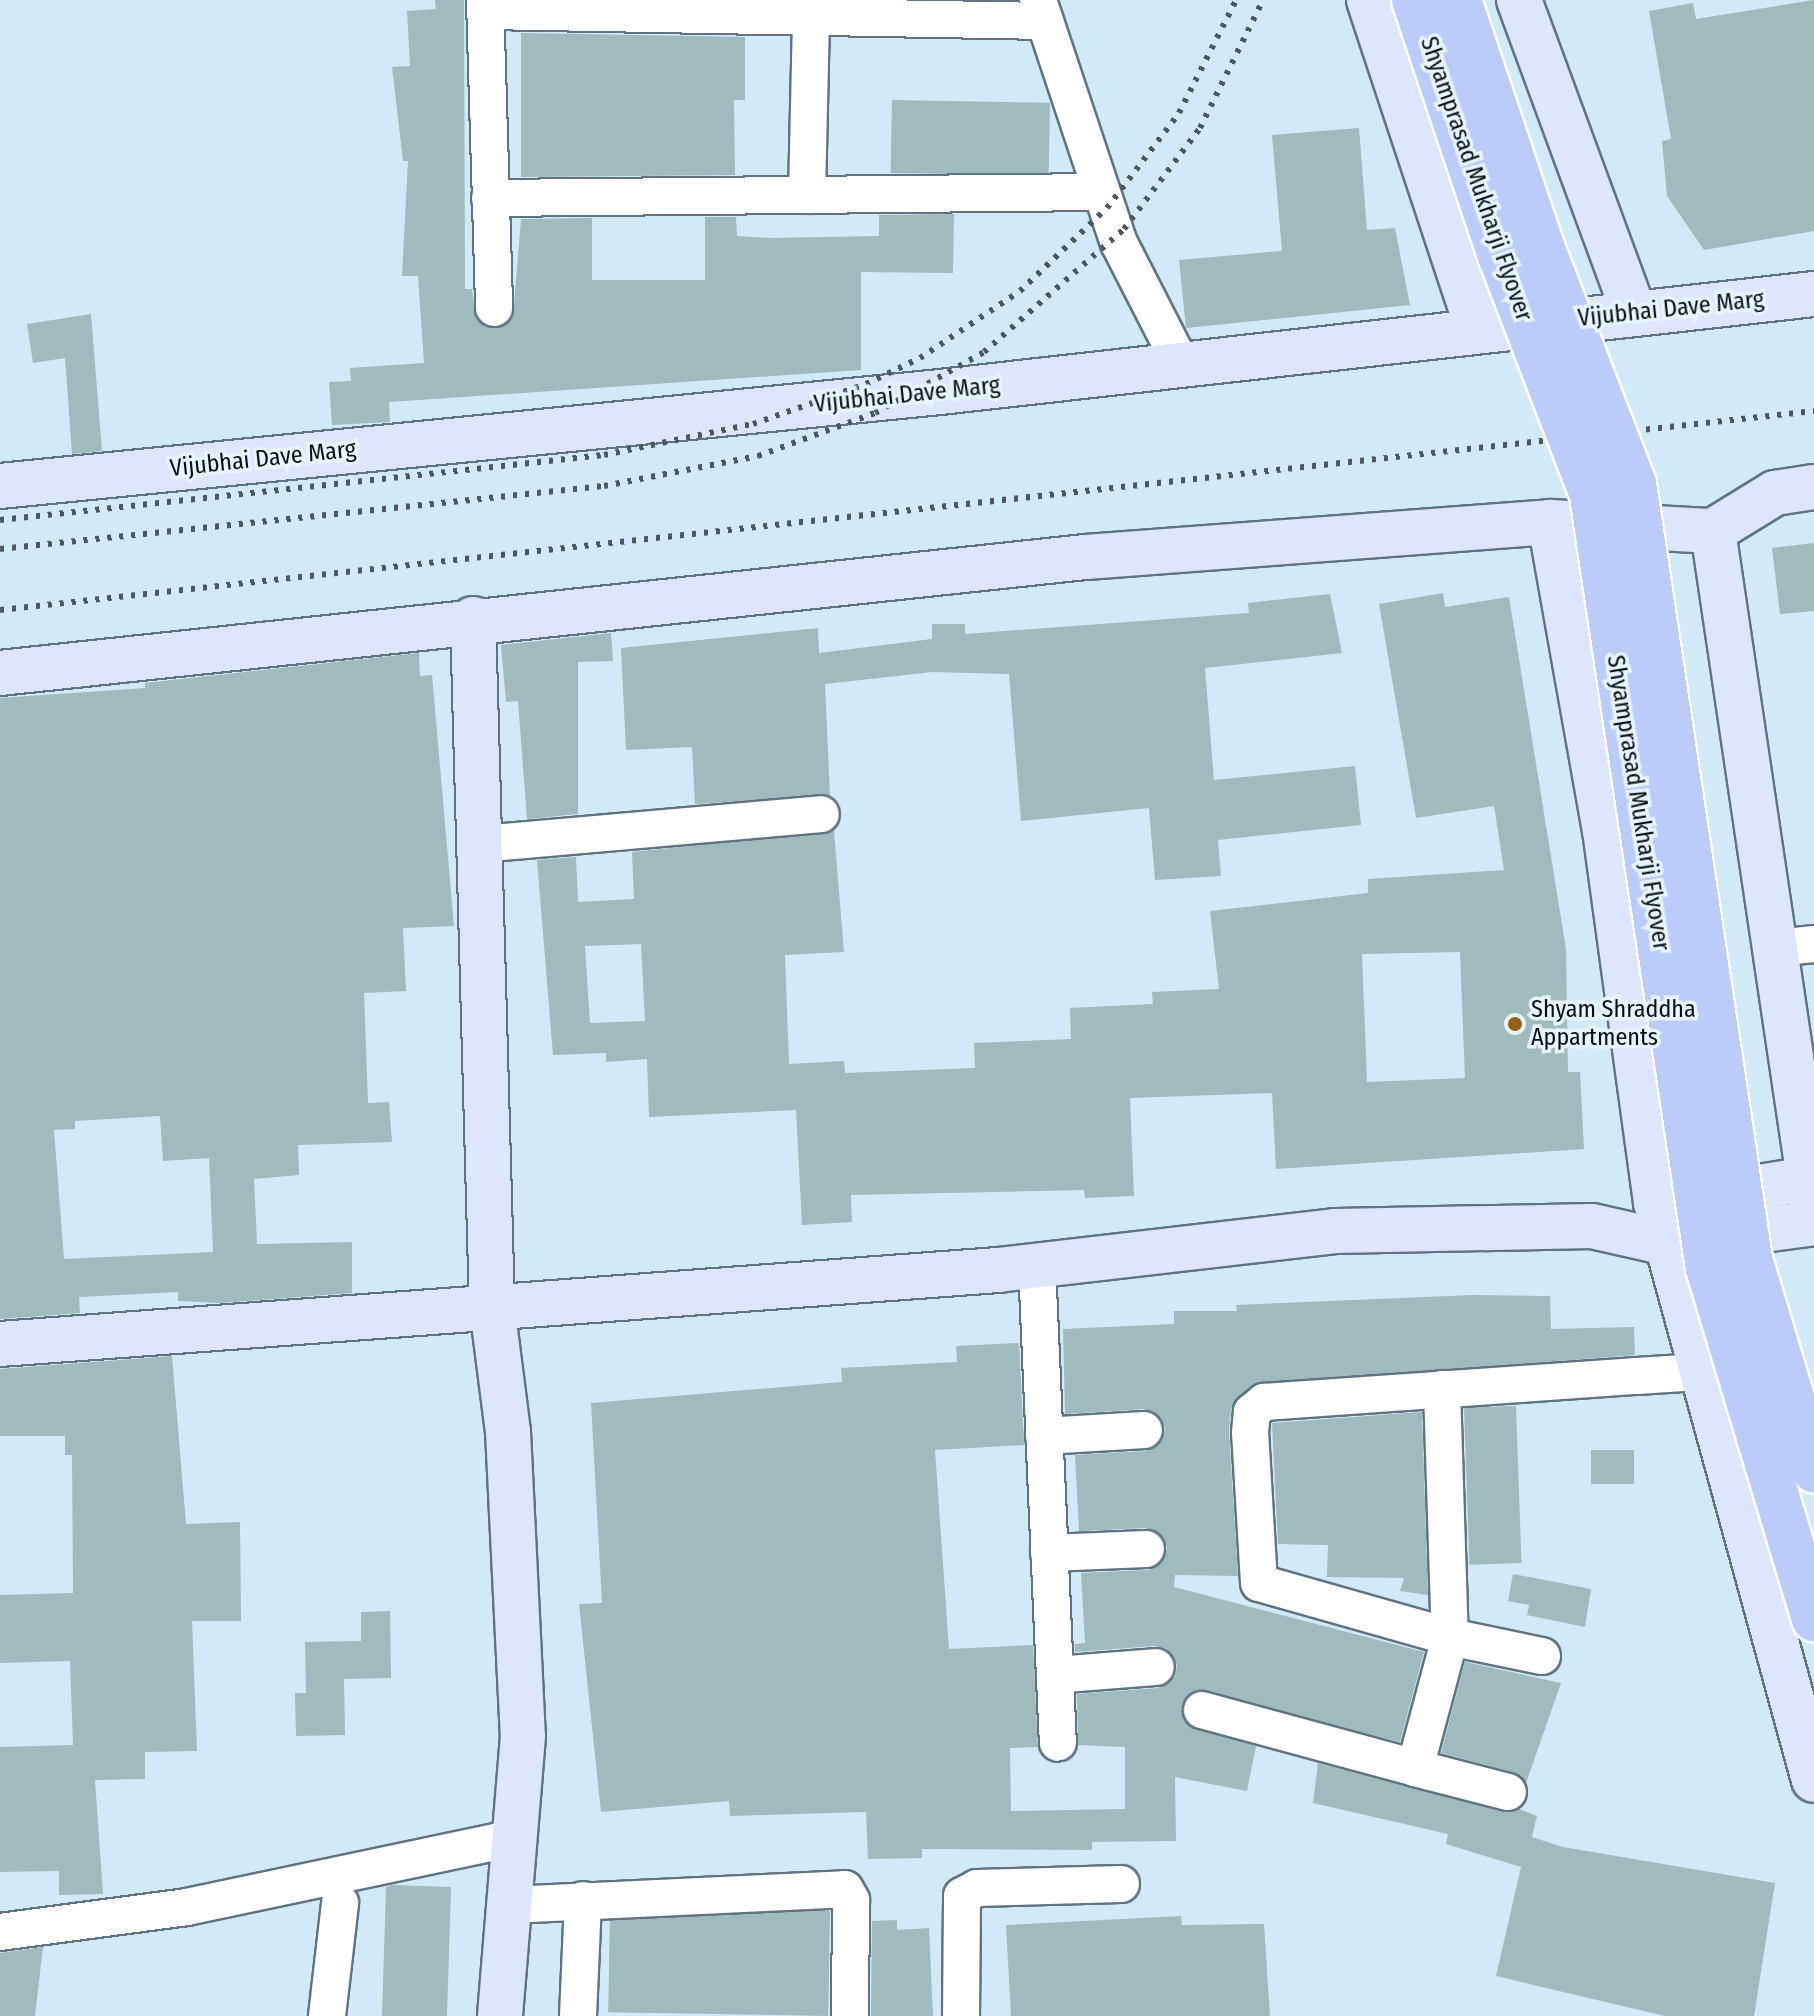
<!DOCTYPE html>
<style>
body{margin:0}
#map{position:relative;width:1814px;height:2016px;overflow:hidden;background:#d2e9f7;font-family:"Fira Sans Condensed",sans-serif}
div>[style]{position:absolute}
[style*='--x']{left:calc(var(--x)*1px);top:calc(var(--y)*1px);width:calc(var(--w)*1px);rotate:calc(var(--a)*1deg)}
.building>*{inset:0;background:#9fbbbd;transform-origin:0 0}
.roads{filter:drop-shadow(2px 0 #5f7380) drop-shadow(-2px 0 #5f7380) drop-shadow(0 2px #5f7380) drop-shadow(0 -2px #5f7380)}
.street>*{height:36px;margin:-18px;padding:0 18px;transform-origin:18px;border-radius:18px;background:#fff}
.secondary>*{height:44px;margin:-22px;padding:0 22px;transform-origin:22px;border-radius:22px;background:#dde6fd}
.rail>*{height:6px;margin-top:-3px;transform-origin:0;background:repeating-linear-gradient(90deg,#4b5860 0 4px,transparent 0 12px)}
.bridges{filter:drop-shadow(2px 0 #fff) drop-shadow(-2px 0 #fff) drop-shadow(0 2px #fff) drop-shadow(0 -2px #fff)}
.primary-bridge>*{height:44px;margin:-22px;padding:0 22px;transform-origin:22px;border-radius:22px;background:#bbccfb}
.dots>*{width:22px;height:22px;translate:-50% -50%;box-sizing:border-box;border:4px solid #e7f4fd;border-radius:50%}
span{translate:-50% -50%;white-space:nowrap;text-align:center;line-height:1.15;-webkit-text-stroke:7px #e7f4fd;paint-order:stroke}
.street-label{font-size:24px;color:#081015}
.poi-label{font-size:24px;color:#081015}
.left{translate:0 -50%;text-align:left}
</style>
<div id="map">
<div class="building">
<i style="clip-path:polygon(435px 0,464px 0,465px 289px,472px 289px,476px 318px,485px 327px,504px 326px,513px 317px,521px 219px,592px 218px,592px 280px,705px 280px,705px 217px,736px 217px,737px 236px,768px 238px,879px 236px,879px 215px,954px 214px,953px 273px,861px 272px,861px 370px,389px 402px,390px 422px,332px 425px,329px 382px,351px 381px,350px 368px,424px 363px,418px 276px,402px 276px,408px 161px,403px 161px,392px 67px,410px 66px,407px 11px,436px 9px)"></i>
<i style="clip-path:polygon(1814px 0,1814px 231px,1704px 250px,1667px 196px,1662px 141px,1671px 139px,1649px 11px,1693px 3px,1696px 19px)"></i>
<i style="clip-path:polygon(521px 33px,745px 37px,745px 100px,734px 100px,735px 175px,521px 177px)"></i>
<i style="left:892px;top:100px;width:158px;height:73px;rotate:1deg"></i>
<i style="clip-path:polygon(1359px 128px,1367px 230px,1395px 228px,1410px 305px,1186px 328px,1179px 260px,1282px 251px,1272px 135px)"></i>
<i style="clip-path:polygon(91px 314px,102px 451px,72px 454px,65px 358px,33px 363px,27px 324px)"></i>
<i style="clip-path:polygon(1814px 543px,1814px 611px,1780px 614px,1772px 548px)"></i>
<i style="clip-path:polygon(evenodd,1443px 593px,1445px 607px,1509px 597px,1566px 949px,1568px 1072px,1580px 1072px,1584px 1149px,1276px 1169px,1272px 1093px,1130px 1098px,1134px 1196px,1085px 1198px,1084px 1190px,851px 1195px,852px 1222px,802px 1225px,796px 1110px,649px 1117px,647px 1059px,606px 1062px,606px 1053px,553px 1055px,537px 860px,576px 857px,578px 902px,634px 899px,632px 852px,834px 831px,844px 952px,785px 955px,789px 1064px,844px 1061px,845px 1073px,975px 1068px,974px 1043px,1071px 1039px,1070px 1008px,1153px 1004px,1152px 992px,1219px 989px,1210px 911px,1368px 893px,1368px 879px,1504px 870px,1494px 806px,1416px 818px,1379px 604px,1443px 593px,641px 944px,645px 1021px,590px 1023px,585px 946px,641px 944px,1443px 593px,1460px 952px,1465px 1078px,1367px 1082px,1362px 954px,1460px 952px)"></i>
<i style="clip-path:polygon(1330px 594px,1342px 653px,1205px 668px,1214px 780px,1355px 766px,1361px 825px,1218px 840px,1221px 876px,1155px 880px,1149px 808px,1021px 821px,1009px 674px,932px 672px,825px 684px,830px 795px,695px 804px,692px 747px,626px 750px,621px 648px,818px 628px,819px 653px,932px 639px,932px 624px,965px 624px,965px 634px,1249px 613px,1248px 603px)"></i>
<i style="clip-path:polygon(611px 633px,613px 661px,578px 662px,578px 814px,527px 819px,518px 701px,506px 702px,501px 645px)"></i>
<i style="clip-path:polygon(evenodd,419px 653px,420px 676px,432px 675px,454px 926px,403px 928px,406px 991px,364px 993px,368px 1103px,389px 1102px,392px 1142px,298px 1145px,299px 1175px,254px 1179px,257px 1244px,352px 1242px,352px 1293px,220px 1303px,178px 1301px,178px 1292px,79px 1297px,80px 1313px,0 1319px,0 698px,145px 688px,145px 683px,419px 653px,160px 1116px,163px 1161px,209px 1158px,213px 1252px,64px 1259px,54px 1130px,75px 1129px,75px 1121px,160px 1116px)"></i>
<i style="clip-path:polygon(1473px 1295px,1550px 1296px,1551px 1329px,1634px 1327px,1635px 1355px,1251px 1385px,1231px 1409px,1229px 1431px,1238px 1576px,1175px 1575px,1174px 1587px,1424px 1652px,1400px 1742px,1196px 1690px,1182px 1705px,1188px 1725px,1256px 1746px,1247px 1791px,1175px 1777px,1176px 1841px,1092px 1842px,1092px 1850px,922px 1849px,922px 1858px,868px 1859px,866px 1812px,730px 1816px,729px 1801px,601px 1812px,579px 1604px,602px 1603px,591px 1403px,842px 1382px,841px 1368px,957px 1362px,956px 1346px,1019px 1343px,1024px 1445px,935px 1450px,949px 1649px,1033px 1645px,1038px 1747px,1010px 1748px,1011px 1811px,1125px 1809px,1125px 1747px,1078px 1745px,1077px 1694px,1158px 1688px,1175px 1677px,1177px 1665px,1166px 1648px,1155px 1646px,1075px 1652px,1075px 1644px,1085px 1643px,1081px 1573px,1148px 1570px,1164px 1559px,1167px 1547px,1163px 1537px,1146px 1528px,1079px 1531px,1075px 1455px,1146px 1451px,1162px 1440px,1165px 1428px,1161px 1418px,1144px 1409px,1065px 1414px,1063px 1329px,1174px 1324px,1174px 1311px,1237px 1311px,1236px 1305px)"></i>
<i style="clip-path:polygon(172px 1356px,186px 1524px,240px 1522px,241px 1621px,192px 1621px,197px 1751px,145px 1752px,145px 1779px,95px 1780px,103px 1894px,59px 1895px,59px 1871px,0 1872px,0 1747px,73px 1745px,70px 1661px,0 1663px,0 1595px,73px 1593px,72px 1455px,65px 1455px,65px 1436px,0 1436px,0 1369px)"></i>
<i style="left:1516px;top:1406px;width:157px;height:52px;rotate:88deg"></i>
<i style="clip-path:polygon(1422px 1412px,1428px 1595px,1400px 1591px,1404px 1578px,1327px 1577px,1328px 1545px,1278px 1544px,1272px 1423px)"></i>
<i style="left:1591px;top:1450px;width:43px;height:34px"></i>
<i style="clip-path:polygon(1513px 1574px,1591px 1589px,1585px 1627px,1527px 1615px,1529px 1605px,1508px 1601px)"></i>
<i style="clip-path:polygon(390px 1611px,391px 1678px,344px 1679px,345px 1735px,296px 1736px,295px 1693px,306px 1693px,305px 1642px,361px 1641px,361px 1612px)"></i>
<i style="clip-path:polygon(1465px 1662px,1561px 1683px,1526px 1783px,1513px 1772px,1441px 1753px)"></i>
<i style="clip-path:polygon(1318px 1763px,1503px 1812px,1519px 1809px,1537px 1816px,1532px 1837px,1563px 1847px,1775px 1883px,1754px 2016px,1665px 2016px,1496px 1976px,1521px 1867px,1446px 1844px,1448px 1834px,1313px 1803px)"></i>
<i style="clip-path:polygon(392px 1885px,451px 1887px,447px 2016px,382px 2016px,386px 1887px)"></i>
<i style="left:830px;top:1911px;width:105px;height:220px;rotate:91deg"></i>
<i style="clip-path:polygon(1181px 1916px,1182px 1925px,1264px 1924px,1270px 2016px,1011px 2016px,1006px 1925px)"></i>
<i style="clip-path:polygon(897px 1920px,897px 1930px,929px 1928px,933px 2016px,871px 2016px,872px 1921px)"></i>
<i style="clip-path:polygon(43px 1947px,35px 2016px,0 2016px,0 1953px)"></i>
</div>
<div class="roads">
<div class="street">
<i style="--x:485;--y:0;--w:308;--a:88.3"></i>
<i style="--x:1038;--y:0;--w:256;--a:71.6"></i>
<i style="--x:1119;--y:243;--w:136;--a:62.9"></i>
<i style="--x:485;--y:11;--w:560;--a:1.02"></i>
<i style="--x:807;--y:195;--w:178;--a:-88.7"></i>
<i style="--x:490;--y:198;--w:611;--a:-0.56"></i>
<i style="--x:480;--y:844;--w:342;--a:-5"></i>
<i style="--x:1774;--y:948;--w:40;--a:-5.7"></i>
<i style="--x:1037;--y:1265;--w:478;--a:87.5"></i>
<i style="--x:1442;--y:1389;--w:248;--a:88.2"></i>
<i style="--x:1450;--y:1637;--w:198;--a:-164.2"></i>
<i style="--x:1259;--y:1583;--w:150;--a:-93.4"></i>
<i style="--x:1250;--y:1433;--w:21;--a:-85"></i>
<i style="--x:1252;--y:1412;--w:16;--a:-40"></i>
<i style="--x:1264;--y:1402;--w:374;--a:-4"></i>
<i style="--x:1637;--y:1376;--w:62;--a:-3.7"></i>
<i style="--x:1044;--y:1436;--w:100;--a:-3.4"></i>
<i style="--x:1049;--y:1553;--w:97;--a:-2.4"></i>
<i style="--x:1055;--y:1675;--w:101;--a:-4.5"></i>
<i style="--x:1202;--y:1710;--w:221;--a:15.2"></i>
<i style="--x:1415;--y:1768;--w:136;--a:-75"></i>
<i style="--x:1450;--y:1637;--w:94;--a:11.7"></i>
<i style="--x:1415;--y:1768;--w:96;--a:14.5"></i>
<i style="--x:509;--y:1905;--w:336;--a:-2.7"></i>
<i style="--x:845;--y:1889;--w:13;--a:61"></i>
<i style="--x:851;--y:1900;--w:116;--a:90.5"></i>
<i style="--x:0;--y:1932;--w:189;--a:-7.6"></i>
<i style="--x:187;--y:1907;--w:335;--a:-11.9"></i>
<i style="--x:327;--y:2016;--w:114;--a:-83.4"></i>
<i style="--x:578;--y:2016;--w:116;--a:-87.5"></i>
<i style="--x:961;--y:2016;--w:120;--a:-89.5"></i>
<i style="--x:962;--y:1896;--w:17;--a:-28"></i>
<i style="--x:977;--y:1888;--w:144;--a:-1.6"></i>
</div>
<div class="secondary">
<i style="--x:1369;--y:0;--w:347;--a:71.7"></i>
<i style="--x:1519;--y:0;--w:333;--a:69.8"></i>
<i style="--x:0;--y:486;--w:945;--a:-5.71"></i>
<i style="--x:940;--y:392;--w:879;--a:-6.4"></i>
<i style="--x:1550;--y:522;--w:313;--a:79.9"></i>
<i style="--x:1605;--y:830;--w:376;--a:82.2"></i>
<i style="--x:1656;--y:1203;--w:598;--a:74.69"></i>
<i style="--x:1713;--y:531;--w:688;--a:81.56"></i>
<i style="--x:473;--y:619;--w:688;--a:88.42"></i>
<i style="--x:492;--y:1307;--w:126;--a:82.7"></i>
<i style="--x:508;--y:1432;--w:304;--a:87.2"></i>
<i style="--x:523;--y:1736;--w:281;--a:94.7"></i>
<i style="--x:0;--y:673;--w:1092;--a:-6.1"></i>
<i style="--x:1086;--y:557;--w:465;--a:-4.3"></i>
<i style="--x:1550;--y:522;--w:163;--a:3.2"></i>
<i style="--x:1713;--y:531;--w:73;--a:-31.5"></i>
<i style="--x:1775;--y:493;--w:39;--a:-9"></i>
<i style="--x:1702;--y:1196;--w:113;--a:-9.1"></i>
<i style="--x:0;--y:1344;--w:1001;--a:-4.24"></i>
<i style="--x:998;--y:1270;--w:339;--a:-6.6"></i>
<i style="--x:1335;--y:1231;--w:257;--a:-1.1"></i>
<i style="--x:1592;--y:1226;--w:77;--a:12.8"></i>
<i style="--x:1667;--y:1243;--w:148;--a:-7.7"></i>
</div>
</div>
<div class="rail">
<i style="--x:0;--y:520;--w:607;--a:-6.14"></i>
<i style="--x:604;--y:455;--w:152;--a:-11.8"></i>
<i style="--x:753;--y:424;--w:120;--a:-19.5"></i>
<i style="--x:866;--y:384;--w:60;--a:-25.7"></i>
<i style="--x:920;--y:358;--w:120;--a:-33.8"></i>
<i style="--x:1020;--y:291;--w:120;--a:-43.7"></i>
<i style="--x:1107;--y:208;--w:119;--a:-52.8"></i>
<i style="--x:1179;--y:113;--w:127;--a:-63.2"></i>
<i style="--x:0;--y:549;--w:607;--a:-5.95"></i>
<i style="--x:604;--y:486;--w:157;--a:-11"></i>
<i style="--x:758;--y:456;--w:125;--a:-20.2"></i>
<i style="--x:875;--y:413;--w:125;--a:-29.2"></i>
<i style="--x:984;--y:352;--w:186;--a:-41.3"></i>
<i style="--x:1124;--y:229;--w:126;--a:-53"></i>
<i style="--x:1200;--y:128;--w:143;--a:-63.8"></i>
<i style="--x:0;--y:610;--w:1825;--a:-6.26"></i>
</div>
<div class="bridges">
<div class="primary-bridge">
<i style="--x:1414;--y:0;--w:272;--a:71.4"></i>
<i style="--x:1501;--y:258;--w:254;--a:69"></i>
<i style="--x:1592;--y:495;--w:782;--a:81.47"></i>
<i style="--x:1708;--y:1268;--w:367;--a:73.2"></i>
<i style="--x:1459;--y:0;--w:257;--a:71.4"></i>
<i style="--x:1541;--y:244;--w:257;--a:68.8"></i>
<i style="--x:1634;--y:484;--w:784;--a:81.49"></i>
<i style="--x:1750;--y:1259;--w:221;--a:73.2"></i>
</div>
</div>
<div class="dots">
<i style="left:1515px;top:1024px;background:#966218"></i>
</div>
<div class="street-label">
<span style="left:1476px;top:179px;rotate:71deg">Shyamprasad Mukharji Flyover</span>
<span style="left:1671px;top:309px;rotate:-6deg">Vijubhai Dave Marg</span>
<span style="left:907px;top:395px;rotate:-6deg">Vijubhai Dave Marg</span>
<span style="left:263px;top:459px;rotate:-6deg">Vijubhai Dave Marg</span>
<span style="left:1638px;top:803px;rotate:81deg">Shyamprasad Mukharji Flyover</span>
</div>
<div class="poi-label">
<span class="left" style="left:1531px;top:1024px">Shyam Shraddha<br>Appartments</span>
</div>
</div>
